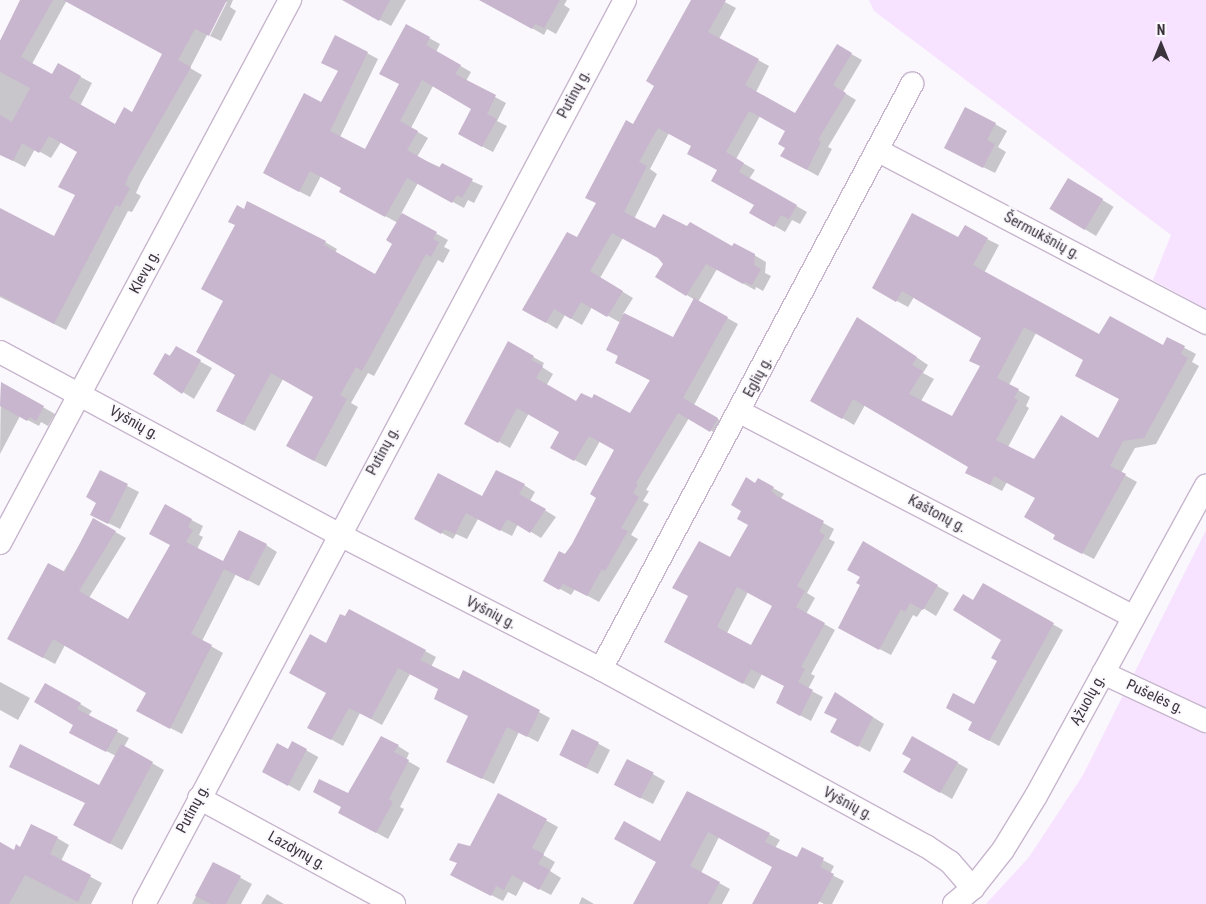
<!DOCTYPE html>
<meta charset="utf-8">
<style>
body{margin:0}
#map{position:relative;width:1206px;height:904px;overflow:hidden;background:#fbf8fd;font-family:"Roboto Condensed",sans-serif}
div>[style]{position:absolute}
[style*='--x']{left:calc(var(--x)*1px);top:calc(var(--y)*1px);width:calc(var(--w)*1px);rotate:calc(var(--a)*1deg)}
.green>*{inset:0;background:#f7e3ff}
.shadow>*{inset:0;background:#0003;transform-origin:0 0}
.building>*{inset:0;background:#c8b6ce;transform-origin:0 0}
.roads{filter:drop-shadow(1px 0 #c7b6ce) drop-shadow(-1px 0 #c7b6ce) drop-shadow(0 1px #c7b6ce) drop-shadow(0 -1px #c7b6ce)}
.minor>*{height:22px;margin:-11px;padding:0 11px;transform-origin:11px;border-radius:11px;background:#fff}
span{translate:-50% -50%;white-space:nowrap;text-align:center;line-height:1.15;-webkit-text-stroke:4px #fbf8fd;paint-order:stroke}
.street-label{font-size:15px;color:#3b343d}
.north{position:absolute;left:1136px;top:20px;width:50px;height:50px;-webkit-text-stroke:4px #fbf8fd;paint-order:stroke;rotate:0deg;font-size:14px;font-weight:700;line-height:20px;text-align:center;color:#3b343d}
.north::after{content:'';display:block;margin:auto;width:18px;height:22px;background:#3b343d;clip-path:polygon(50% 0,100% 100%,50% 72%,0 100%)}
</style>
<div id="map">
<div class="green">
<i style="clip-path:polygon(869px 0,1206px 0,1206px 309px,1153px 280px,1171px 235px,874px 11px)"></i>
<i style="clip-path:polygon(1206px 530px,1206px 904px,986px 904px,1029px 857px,1083px 775px)"></i>
</div>
<div class="shadow">
<i style="clip-path:polygon(21px 0,67px 0,32px 64px,53px 75px,58px 65px,92px 83px,80px 106px,115px 125px,132px 114px,164px 54px,133px 0,233px 0,230px 7px,236px 11px,221px 41px,210px 36px,227px 2px,224px 2px,190px 68px,202px 75px,141px 182px,136px 193px,141px 196px,132px 212px,128px 211px,66px 330px,0 297px,0 209px,54px 238px,76px 195px,78px 152px,61px 142px,51px 158px,35px 149px,25px 167px,0 154px,0 41px)"></i>
<i style="clip-path:polygon(357px 0,406px 0,391px 26px,362px 10px)"></i>
<i style="clip-path:polygon(506px 0,567px 0,564px 5px,570px 9px,556px 34px,547px 29px,544px 35px,500px 10px)"></i>
<i style="clip-path:polygon(evenodd,692px 0,721px 0,736px 8px,719px 39px,769px 66px,756px 92px,796px 114px,837px 46px,862px 60px,843px 92px,856px 100px,828px 147px,832px 149px,818px 176px,793px 162px,787px 147px,786px 131px,760px 116px,736px 159px,755px 170px,749px 179px,807px 212px,800px 224px,792px 220px,785px 232px,751px 212px,755px 204px,693px 146px,669px 133px,650px 169px,657px 174px,634px 219px,656px 230px,733px 248px,735px 244px,766px 262px,765px 273px,771px 276px,763px 291px,756px 287px,755px 290px,717px 269px,698px 302px,738px 324px,694px 405px,728px 425px,722px 437px,689px 418px,646px 490px,649px 491px,643px 501px,649px 504px,631px 535px,638px 539px,599px 602px,575px 589px,571px 595px,544px 580px,573px 544px,598px 498px,616px 450px,600px 441px,586px 466px,563px 454px,561px 431px,529px 413px,510px 448px,466px 423px,508px 343px,544px 363px,542px 367px,553px 374px,546px 386px,577px 403px,631px 414px,651px 381px,617px 363px,621px 323px,592px 307px,582px 325px,565px 315px,557px 329px,524px 309px,577px 239px,598px 203px,656px 86px,692px 0,623px 238px,660px 258px,665px 264px,657px 277px,695px 300px,674px 339px,623px 314px,633px 298px,600px 278px,623px 238px)"></i>
<i style="clip-path:polygon(407px 26px,440px 44px,436px 52px,471px 72px,466px 81px,506px 103px,497px 121px,507px 126px,493px 152px,470px 140px,472px 109px,433px 86px,411px 128px,428px 138px,417px 157px,483px 186px,474px 203px,468px 200px,464px 208px,418px 183px,401px 214px,448px 240px,444px 247px,450px 250px,443px 263px,438px 260px,374px 376px,368px 373px,351px 403px,358px 407px,326px 467px,299px 453px,314px 397px,283px 379px,255px 431px,229px 417px,325px 242px,337px 249px,335px 253px,376px 275px,394px 244px,398px 223px,352px 198px,342px 188px,321px 176px,310px 197px,275px 179px,322px 103px,367px 53px,378px 59px,340px 137px,365px 151px,400px 84px)"></i>
<i style="clip-path:polygon(995px 124px,1007px 131px,998px 147px,1006px 152px,995px 173px,957px 154px)"></i>
<i style="left:1069px;top:180px;width:52px;height:34px;rotate:31deg"></i>
<i style="clip-path:polygon(evenodd,959px 239px,987px 239px,999px 245px,984px 273px,1099px 336px,1164px 347px,1168px 339px,1196px 354px,1192px 362px,1199px 366px,1156px 444px,1135px 448px,1121px 473px,1137px 482px,1094px 559px,1066px 545px,1056px 534px,1036px 498px,1007px 482px,1002px 491px,979px 479px,970px 466px,865px 405px,854px 425px,812px 400px,869px 325px,928px 365px,923px 373px,934px 379px,921px 401px,953px 418px,981px 366px,983px 338px,914px 297px,908px 307px,873px 288px,959px 239px,1036px 333px,1084px 359px,1120px 399px,1099px 439px,1035px 461px,1008px 447px,1029px 408px,1026px 406px,1030px 397px,1009px 385px,1036px 333px)"></i>
<i style="clip-path:polygon(176px 348px,212px 368px,194px 399px,154px 374px)"></i>
<i style="clip-path:polygon(1px 383px,55px 414px,48px 426px,41px 422px,39px 426px,20px 416px,0 454px)"></i>
<i style="clip-path:polygon(100px 472px,139px 492px,120px 529px,104px 521px,98px 503px)"></i>
<i style="clip-path:polygon(evenodd,756px 484px,773px 488px,784px 494px,781px 498px,786px 502px,834px 529px,829px 539px,835px 542px,807px 593px,815px 598px,806px 614px,835px 630px,811px 674px,815px 676px,808px 689px,823px 697px,811px 721px,788px 709px,786px 686px,762px 674px,754px 689px,676px 647px,750px 524px,756px 484px,748px 592px,773px 606px,751px 646px,727px 633px,748px 592px)"></i>
<i style="clip-path:polygon(524px 485px,535px 492px,530px 501px,556px 517px,541px 538px,518px 524px,512px 536px,478px 519px,467px 539px,456px 534px,453px 539px,427px 525px,482px 498px)"></i>
<i style="clip-path:polygon(165px 506px,203px 526px,199px 535px,203px 537px,197px 549px,223px 563px,266px 545px,277px 552px,259px 586px,236px 574px,202px 641px,223px 653px,182px 734px,149px 717px,147px 692px,65px 645px,55px 664px,20px 645px,94px 520px,126px 538px,89px 598px,127px 621px,171px 545px)"></i>
<i style="clip-path:polygon(863px 542px,949px 593px,936px 616px,923px 608px,917px 617px,913px 615px,891px 655px,851px 634px,862px 585px)"></i>
<i style="clip-path:polygon(983px 585px,1063px 630px,999px 746px,979px 735px,974px 722px,974px 705px,999px 661px,1003px 639px,974px 602px)"></i>
<i style="clip-path:polygon(326px 645px,425px 651px,436px 657px,431px 667px,459px 681px,464px 672px,550px 718px,538px 742px,519px 732px,494px 784px,448px 762px,469px 716px,440px 689px,410px 674px,382px 725px,360px 713px,343px 746px,309px 727px,328px 693px)"></i>
<i style="clip-path:polygon(0 682px,30px 698px,18px 720px,0 710px)"></i>
<i style="clip-path:polygon(46px 684px,92px 711px,88px 716px,129px 738px,124px 747px,164px 770px,122px 850px,87px 831px,99px 787px,116px 756px,83px 739px)"></i>
<i style="clip-path:polygon(836px 694px,884px 724px,870px 752px,844px 738px)"></i>
<i style="clip-path:polygon(573px 730px,610px 750px,598px 774px,572px 761px)"></i>
<i style="clip-path:polygon(913px 737px,968px 769px,952px 799px,905px 772px,913px 759px)"></i>
<i style="left:293px;top:743px;width:29px;height:39px;rotate:29deg"></i>
<i style="clip-path:polygon(398px 746px,409px 753px,406px 760px,420px 768px,400px 807px,404px 809px,388px 839px,351px 819px,349px 795px)"></i>
<i style="clip-path:polygon(628px 760px,665px 781px,653px 804px,627px 791px)"></i>
<i style="clip-path:polygon(688px 792px,780px 840px,775px 848px,797px 859px,802px 849px,834px 866px,830px 874px,844px 881px,832px 904px,824px 904px,801px 892px,795px 904px,753px 904px,774px 867px,719px 837px,701px 873px,730px 889px,722px 904px,649px 904px,661px 842px)"></i>
<i style="clip-path:polygon(499px 794px,558px 827px,543px 855px,555px 862px,550px 871px,561px 878px,551px 895px,524px 881px,516px 896px,508px 892px,503px 901px,464px 881px,470px 848px)"></i>
<i style="clip-path:polygon(57px 838px,69px 845px,61px 861px,102px 883px,91px 904px,0 904px,0 844px,14px 851px)"></i>
<i style="clip-path:polygon(213px 863px,252px 884px,241px 904px,192px 904px)"></i>
<i style="clip-path:polygon(267px 894px,277px 900px,284px 904px,261px 904px)"></i>
<i style="clip-path:polygon(582px 897px,594px 904px,579px 904px)"></i>
</div>
<div class="building">
<i style="clip-path:polygon(20px 0,53px 0,21px 57px,52px 74px,58px 63px,81px 76px,69px 98px,115px 124px,124px 107px,132px 112px,162px 54px,63px 0,227px 0,209px 36px,195px 29px,178px 60px,191px 67px,129px 175px,125px 185px,130px 188px,120px 207px,116px 205px,54px 324px,0 295px,0 208px,54px 236px,75px 195px,58px 187px,77px 152px,49px 136px,39px 153px,22px 143px,13px 161px,0 155px,0 115px,12px 122px,30px 88px,0 72px,0 41px)"></i>
<i style="clip-path:polygon(342px 0,390px 0,379px 21px)"></i>
<i style="clip-path:polygon(479px 0,560px 0,544px 28px,535px 24px,532px 29px)"></i>
<i style="clip-path:polygon(691px 0,726px 0,708px 32px,759px 59px,745px 85px,795px 113px,837px 44px,852px 53px,833px 85px,846px 93px,818px 140px,821px 142px,807px 170px,780px 156px,785px 148px,778px 144px,785px 131px,749px 111px,726px 152px,744px 163px,739px 172px,797px 205px,789px 219px,781px 215px,774px 227px,749px 213px,754px 205px,711px 181px,717px 170px,687px 154px,691px 146px,658px 128px,639px 162px,647px 166px,624px 212px,655px 228px,663px 214px,687px 226px,690px 222px,732px 246px,734px 243px,755px 254px,754px 265px,761px 269px,752px 285px,745px 282px,743px 284px,706px 264px,686px 296px,655px 277px,663px 264px,658px 258px,612px 233px,590px 271px,623px 291px,607px 317px,581px 302px,571px 319px,554px 309px,546px 323px,522px 310px,567px 232px,577px 237px,596px 203px,585px 198px,626px 120px,633px 124px,654px 86px,646px 81px)"></i>
<i style="clip-path:polygon(406px 24px,430px 37px,426px 45px,461px 65px,455px 74px,496px 95px,487px 114px,497px 119px,482px 147px,458px 134px,471px 109px,422px 80px,400px 121px,418px 131px,407px 150px,439px 168px,442px 163px,473px 179px,462px 198px,457px 195px,452px 203px,407px 178px,385px 217px,339px 192px,341px 188px,310px 171px,299px 192px,263px 173px,304px 93px,321px 102px,338px 71px,321px 63px,335px 35px,368px 52px,330px 131px,365px 149px,399px 84px,379px 74px)"></i>
<i style="clip-path:polygon(965px 107px,996px 123px,987px 140px,995px 144px,983px 168px,944px 148px)"></i>
<i style="left:1068px;top:178px;width:41px;height:36px;rotate:31deg"></i>
<i style="clip-path:polygon(247px 201px,326px 241px,324px 245px,375px 274px,392px 244px,386px 240px,402px 213px,437px 232px,433px 239px,439px 242px,431px 257px,426px 254px,362px 371px,356px 367px,340px 395px,347px 399px,314px 461px,286px 446px,313px 397px,271px 373px,243px 425px,216px 411px,235px 375px,196px 352px,223px 301px,201px 289px,235px 225px,228px 222px,237px 205px,244px 209px)"></i>
<i style="clip-path:polygon(evenodd,912px 213px,958px 237px,965px 225px,988px 238px,973px 265px,1099px 334px,1110px 316px,1163px 345px,1167px 337px,1185px 346px,1181px 354px,1188px 358px,1144px 438px,1123px 441px,1110px 466px,1126px 474px,1082px 554px,1053px 539px,1055px 535px,1024px 517px,1035px 498px,994px 476px,990px 485px,965px 473px,968px 467px,853px 399px,842px 419px,810px 401px,857px 317px,917px 357px,912px 365px,923px 371px,909px 394px,952px 416px,980px 366px,969px 361px,981px 338px,902px 291px,896px 302px,872px 288px,912px 213px,1024px 327px,1083px 360px,1075px 376px,1119px 399px,1098px 438px,1061px 415px,1034px 459px,996px 440px,1018px 400px,1014px 398px,1019px 389px,997px 378px,1024px 327px)"></i>
<i style="clip-path:polygon(694px 298px,728px 317px,683px 398px,718px 418px,710px 432px,678px 413px,636px 483px,638px 484px,633px 493px,639px 497px,621px 528px,628px 531px,605px 571px,602px 569px,587px 596px,563px 584px,559px 590px,543px 581px,559px 551px,565px 554px,572px 544px,596px 498px,590px 494px,614px 450px,589px 436px,574px 461px,550px 448px,559px 432px,517px 408px,498px 443px,464px 424px,508px 341px,534px 356px,531px 360px,543px 366px,536px 378px,576px 401px,581px 393px,592px 398px,594px 394px,630px 413px,650px 380px,615px 363px,618px 356px,606px 350px,624px 313px,673px 337px)"></i>
<i style="clip-path:polygon(176px 346px,201px 360px,182px 394px,153px 374px,165px 353px,170px 356px)"></i>
<i style="clip-path:polygon(1px 382px,44px 406px,36px 421px,30px 417px,27px 421px,0 406px)"></i>
<i style="clip-path:polygon(100px 470px,128px 484px,108px 524px,90px 515px,96px 503px,86px 497px)"></i>
<i style="clip-path:polygon(496px 470px,525px 484px,519px 494px,546px 509px,530px 533px,507px 519px,500px 531px,466px 513px,455px 534px,444px 529px,441px 534px,414px 519px,438px 473px,482px 496px)"></i>
<i style="clip-path:polygon(evenodd,746px 477px,755px 483px,758px 478px,774px 487px,771px 491px,777px 496px,824px 521px,819px 532px,825px 535px,797px 586px,805px 591px,796px 607px,825px 623px,801px 667px,805px 669px,798px 682px,813px 690px,800px 716px,776px 703px,784px 686px,751px 669px,743px 684px,664px 642px,688px 596px,672px 588px,699px 541px,730px 557px,748px 525px,737px 519px,741px 511px,731px 505px,746px 477px,737px 587px,772px 606px,751px 645px,717px 627px,737px 587px)"></i>
<i style="clip-path:polygon(165px 504px,192px 519px,188px 527px,193px 530px,186px 542px,223px 561px,239px 530px,267px 544px,248px 581px,224px 569px,191px 634px,212px 645px,170px 729px,136px 711px,146px 693px,53px 639px,43px 658px,7px 639px,48px 563px,65px 572px,93px 518px,116px 531px,79px 591px,128px 619px,170px 545px,149px 534px)"></i>
<i style="clip-path:polygon(863px 541px,938px 585px,923px 610px,910px 603px,905px 612px,901px 609px,879px 650px,838px 628px,860px 585px,856px 583px,860px 577px,847px 570px)"></i>
<i style="clip-path:polygon(983px 583px,1054px 623px,989px 741px,968px 730px,972px 722px,946px 708px,953px 693px,974px 704px,997px 661px,991px 658px,1001px 640px,953px 610px,963px 594px,973px 600px)"></i>
<i style="clip-path:polygon(349px 609px,426px 650px,420px 660px,459px 679px,463px 670px,540px 710px,527px 737px,507px 727px,482px 779px,446px 762px,468px 716px,434px 699px,438px 689px,398px 668px,371px 719px,349px 708px,331px 740px,307px 728px,326px 693px,289px 673px,310px 634px,326px 643px,340px 614px,345px 616px)"></i>
<i style="clip-path:polygon(45px 683px,81px 703px,77px 709px,118px 730px,106px 752px,69px 733px,73px 725px,34px 702px)"></i>
<i style="clip-path:polygon(835px 692px,873px 717px,858px 747px,830px 732px,837px 719px,824px 713px)"></i>
<i style="left:572px;top:729px;width:30px;height:29px;rotate:26deg"></i>
<i style="clip-path:polygon(381px 736px,399px 745px,394px 752px,409px 760px,389px 799px,393px 802px,376px 833px,338px 813px,341px 807px,313px 792px,319px 779px,348px 793px)"></i>
<i style="clip-path:polygon(912px 736px,958px 762px,940px 793px,903px 772px,911px 759px,902px 754px)"></i>
<i style="clip-path:polygon(292px 741px,307px 749px,288px 786px,262px 772px,277px 743px,288px 749px)"></i>
<i style="clip-path:polygon(20px 744px,99px 785px,121px 744px,153px 762px,110px 844px,73px 825px,85px 803px,9px 767px)"></i>
<i style="left:627px;top:759px;width:30px;height:29px;rotate:27deg"></i>
<i style="clip-path:polygon(687px 791px,770px 833px,765px 842px,797px 857px,802px 847px,824px 858px,820px 867px,834px 874px,818px 904px,752px 904px,772px 867px,708px 832px,690px 866px,720px 882px,708px 904px,633px 904px,656px 862px,614px 839px,624px 821px,660px 841px)"></i>
<i style="clip-path:polygon(498px 793px,547px 819px,532px 848px,544px 854px,538px 864px,550px 870px,539px 890px,512px 875px,504px 890px,496px 886px,491px 896px,450px 875px,457px 863px,449px 860px,458px 843px,470px 846px)"></i>
<i style="clip-path:polygon(31px 824px,58px 837px,50px 854px,91px 875px,78px 902px,25px 875px,9px 904px,0 904px,0 842px,14px 850px,16px 844px,20px 847px)"></i>
<i style="clip-path:polygon(213px 862px,241px 876px,226px 904px,211px 904px,195px 896px)"></i>
</div>
<div class="roads">
<div class="minor">
<i style="--x:877;--y:150;--w:372;--a:27.7"></i>
<i style="--x:0;--y:352;--w:384;--a:28.3"></i>
<i style="--x:338;--y:534;--w:296;--a:27.2"></i>
<i style="--x:601;--y:669;--w:370;--a:28.6"></i>
<i style="--x:926;--y:846;--w:29;--a:34"></i>
<i style="--x:950;--y:862;--w:35;--a:49"></i>
<i style="--x:740;--y:412;--w:444;--a:27.5"></i>
<i style="--x:0;--y:543;--w:616;--a:-61.89"></i>
<i style="--x:601;--y:669;--w:663;--a:-62"></i>
<i style="--x:1103;--y:673;--w:114;--a:25"></i>
<i style="--x:199;--y:798;--w:222;--a:28.5"></i>
<i style="--x:144;--y:904;--w:1024;--a:-61.98"></i>
<i style="--x:954;--y:904;--w:25;--a:-40"></i>
<i style="--x:973;--y:888;--w:48;--a:-51.7"></i>
<i style="--x:1003;--y:850;--w:63;--a:-58.6"></i>
<i style="--x:1036;--y:796;--w:354;--a:-61.3"></i>
</div>
</div>
<div class="street-label">
<span style="left:574px;top:94px;rotate:-62deg">Putinų g.</span>
<span style="left:1042px;top:236px;rotate:28deg">Šermukšnių g.</span>
<span style="left:145px;top:272px;rotate:-62deg">Klevų g.</span>
<span style="left:758px;top:377px;rotate:-62deg">Eglių g.</span>
<span style="left:134px;top:423px;rotate:29deg">Vyšnių g.</span>
<span style="left:383px;top:451px;rotate:-62deg">Putinų g.</span>
<span style="left:937px;top:514px;rotate:28deg">Kaštonų g.</span>
<span style="left:491px;top:613px;rotate:27deg">Vyšnių g.</span>
<span style="left:1155px;top:697px;rotate:25deg">Pušelės g.</span>
<span style="left:1088px;top:700px;rotate:-61deg">Ąžuolų g.</span>
<span style="left:848px;top:804px;rotate:28deg">Vyšnių g.</span>
<span style="left:193px;top:809px;rotate:-62deg">Putinų g.</span>
<span style="left:297px;top:851px;rotate:29deg">Lazdynų g.</span>
</div>
<div class="north">N</div>
</div>
